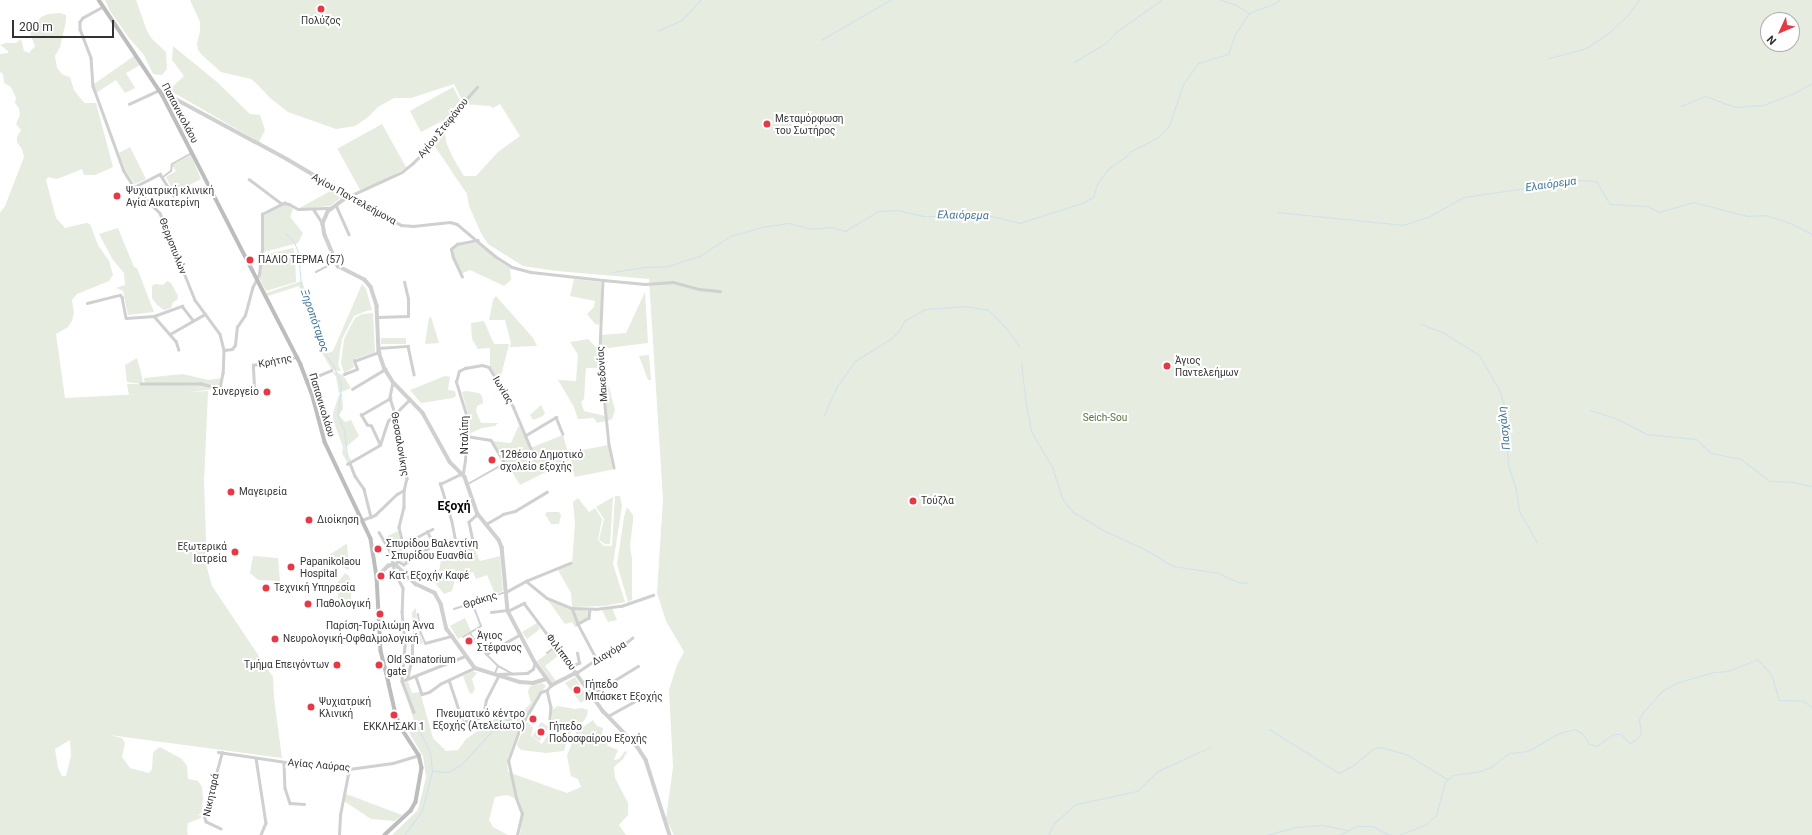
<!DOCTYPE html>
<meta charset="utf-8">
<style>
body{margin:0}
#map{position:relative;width:1812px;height:835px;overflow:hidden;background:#fff;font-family:Roboto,sans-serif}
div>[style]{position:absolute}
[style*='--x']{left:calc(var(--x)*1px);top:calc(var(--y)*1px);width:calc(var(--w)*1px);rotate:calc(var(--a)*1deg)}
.green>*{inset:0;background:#e6ecdf;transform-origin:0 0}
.stream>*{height:1px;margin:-0.5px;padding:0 0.5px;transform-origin:0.5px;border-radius:0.5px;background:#cfe2ee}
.pedestrian>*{height:2px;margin:-1px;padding:0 1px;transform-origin:1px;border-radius:1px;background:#d0d0d0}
.minor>*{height:2.5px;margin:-1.25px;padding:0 1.25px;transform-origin:1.25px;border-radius:1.25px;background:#d0d0d0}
.tertiary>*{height:3.5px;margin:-1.75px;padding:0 1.75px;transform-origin:1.75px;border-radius:1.75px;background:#d0d0d0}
.secondary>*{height:3.5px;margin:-1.75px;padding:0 1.75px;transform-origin:1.75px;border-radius:1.75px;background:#bdbdbd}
.dots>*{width:11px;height:11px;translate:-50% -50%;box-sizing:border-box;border:2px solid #fff;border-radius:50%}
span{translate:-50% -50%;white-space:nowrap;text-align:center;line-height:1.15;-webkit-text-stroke:4px #fff;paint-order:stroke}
.poi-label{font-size:10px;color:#333}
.left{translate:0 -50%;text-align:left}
.right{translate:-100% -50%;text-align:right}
.street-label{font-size:10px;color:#333}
.park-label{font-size:10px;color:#56703f}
.water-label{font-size:11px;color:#3f7597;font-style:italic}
.quarter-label{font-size:12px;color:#000;font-weight:700}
.north{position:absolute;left:1760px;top:12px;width:40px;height:40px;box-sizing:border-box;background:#fff;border:1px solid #adadad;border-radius:50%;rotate:226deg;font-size:11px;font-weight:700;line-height:16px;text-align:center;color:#333}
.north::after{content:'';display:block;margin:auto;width:14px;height:18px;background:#e63946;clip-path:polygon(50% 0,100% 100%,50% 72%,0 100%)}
.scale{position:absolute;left:12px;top:20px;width:102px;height:18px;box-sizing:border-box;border:2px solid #333;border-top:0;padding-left:5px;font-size:12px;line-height:14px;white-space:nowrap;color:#333;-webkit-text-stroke:3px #fff;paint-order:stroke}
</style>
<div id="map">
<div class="green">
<i style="clip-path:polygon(105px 0,136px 0,147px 31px,152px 39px,166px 52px,167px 69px,162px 75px,153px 74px,144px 55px,129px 38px,110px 11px)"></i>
<i style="clip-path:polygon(evenodd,190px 0,1812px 0,1812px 835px,674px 835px,666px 819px,673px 767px,669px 690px,677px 665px,684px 652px,666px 621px,657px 593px,663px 499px,649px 279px,557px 271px,523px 266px,488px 244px,481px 233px,469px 206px,467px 194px,434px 145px,436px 139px,450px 120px,451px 123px,445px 132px,446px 142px,453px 158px,464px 176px,476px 176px,498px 152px,520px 136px,500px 104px,493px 108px,490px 106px,464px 104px,454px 84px,411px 98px,394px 98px,378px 107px,367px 118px,355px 126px,336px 129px,288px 112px,270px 98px,258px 85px,251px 79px,221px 72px,202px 55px,198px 50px,197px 43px,200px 32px,200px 22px,190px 0,1768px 20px,1792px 20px,1792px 44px,1768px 44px,1768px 20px)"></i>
<i style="clip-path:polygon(evenodd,60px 13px,66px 15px,66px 21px,60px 47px,55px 56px,57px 68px,63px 75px,70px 77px,74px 90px,81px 99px,85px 103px,96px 103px,113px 167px,95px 175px,84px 175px,82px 169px,57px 179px,48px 177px,46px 180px,56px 218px,65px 228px,86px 223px,90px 224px,98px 245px,109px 261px,113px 275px,109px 281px,77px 294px,72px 300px,74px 313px,72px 321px,68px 327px,56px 334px,65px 398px,143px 394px,129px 395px,127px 384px,201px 385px,215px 389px,189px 392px,208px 391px,204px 482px,207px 568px,212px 586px,273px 677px,274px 698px,282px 758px,109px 735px,122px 738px,125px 743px,122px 757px,130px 768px,149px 773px,152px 769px,153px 752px,160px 747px,182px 759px,187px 766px,188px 779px,198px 781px,202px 787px,203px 799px,201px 818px,188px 823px,187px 831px,188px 835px,0 835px,0 213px,5px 206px,24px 157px,22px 149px,17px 142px,17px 137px,21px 130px,16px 124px,20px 115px,19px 108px,15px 103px,16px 98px,11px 87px,4px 83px,3px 74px,0 72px,0 54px,8px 53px,8px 51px,0 45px,6px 43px,16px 43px,21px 39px,24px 51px,29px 53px,35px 46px,30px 33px,41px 17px,48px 14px,60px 13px,70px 740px,71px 756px,66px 776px,62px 776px,58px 768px,55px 749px,70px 740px)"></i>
<i style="clip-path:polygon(173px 46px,217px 82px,250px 114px,260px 115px,265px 130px,259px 142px,169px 90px,184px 76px,172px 60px)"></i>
<i style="clip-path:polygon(134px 56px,140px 65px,126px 73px,135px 88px,125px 93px,116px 80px,96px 93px,94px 84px)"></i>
<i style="clip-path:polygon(453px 87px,461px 102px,448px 118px,421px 132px,410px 111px)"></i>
<i style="left:382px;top:124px;width:50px;height:51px;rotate:61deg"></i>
<i style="clip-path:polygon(130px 147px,146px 179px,135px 184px,126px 171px,119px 153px)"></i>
<i style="clip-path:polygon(191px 155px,201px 179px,174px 193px,166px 177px,176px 171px,172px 165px)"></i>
<i style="clip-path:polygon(332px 190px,342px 197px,330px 206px,298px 209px)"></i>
<i style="clip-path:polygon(283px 205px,288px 205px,293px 209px,290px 217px,303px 233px,298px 243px,264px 252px,263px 216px)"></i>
<i style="clip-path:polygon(118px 228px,134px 267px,137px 268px,154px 312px,128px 315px,123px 291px,116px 288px,125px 285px,124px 273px,113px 260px,99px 234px)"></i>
<i style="clip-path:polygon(478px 242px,503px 264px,510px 268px,511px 280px,504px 286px,470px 270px,461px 274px,454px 259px,453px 248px,457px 246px)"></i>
<i style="clip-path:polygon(293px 248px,295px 255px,296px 282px,266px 291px,259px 278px,263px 255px)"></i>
<i style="clip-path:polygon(574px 279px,601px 282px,602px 311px,599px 325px,595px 324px,587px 314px,594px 307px,595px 301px,570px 296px)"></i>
<i style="clip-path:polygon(167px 281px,171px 283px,178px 296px,177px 300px,173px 302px,171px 308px,164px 310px,157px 305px,152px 298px,152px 286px,155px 284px,163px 285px)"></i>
<i style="clip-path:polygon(302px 281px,322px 345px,328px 353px,333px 351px,362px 284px,366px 289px,372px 310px,366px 311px,354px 316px,342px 339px,338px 365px,341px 371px,332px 370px,318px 346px,299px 286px,268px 296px,266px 293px)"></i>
<i style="clip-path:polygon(645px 292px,648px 343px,600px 349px,601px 335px,626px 333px)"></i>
<i style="clip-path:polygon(496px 296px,533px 338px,537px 346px,510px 347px,511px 343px,505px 320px,489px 320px,493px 300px)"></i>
<i style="clip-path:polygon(373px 313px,375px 352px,352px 360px,354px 367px,344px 373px,341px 363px,344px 339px,355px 318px,362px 314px)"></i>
<i style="clip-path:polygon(431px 317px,439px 343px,425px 344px,429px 318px)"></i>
<i style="clip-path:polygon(484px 321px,494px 344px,509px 344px,501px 376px,497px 378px,490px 366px,490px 348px,478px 349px,472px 339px,471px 323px)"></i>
<i style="left:406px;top:338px;width:6px;height:25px;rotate:90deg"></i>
<i style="clip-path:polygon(588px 339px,599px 350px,600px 368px,586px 368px,584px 399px,581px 402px,584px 411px,605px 416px,606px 421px,597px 423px,594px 418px,578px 419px,574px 407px,558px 380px,576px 381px,578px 355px,570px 342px)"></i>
<i style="clip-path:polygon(649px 355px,651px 380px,648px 380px,639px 356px)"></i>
<i style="clip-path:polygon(137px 358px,142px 377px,143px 384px,127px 382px,125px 365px)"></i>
<i style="clip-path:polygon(332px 371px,343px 375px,351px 388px,339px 393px,336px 377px)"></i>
<i style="clip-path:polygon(183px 374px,208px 380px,222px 378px,219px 388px,202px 383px,145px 384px,144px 378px)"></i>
<i style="clip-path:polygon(445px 376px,450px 377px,448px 390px,455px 391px,456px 396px,453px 398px,421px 403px,410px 390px)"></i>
<i style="clip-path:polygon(603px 387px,609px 387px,615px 410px,612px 419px,607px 421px)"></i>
<i style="clip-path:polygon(466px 391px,479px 393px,482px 396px,483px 403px,477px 406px,476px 411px,481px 423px,498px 423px,495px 426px,482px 428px,469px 434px,469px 417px,462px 392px)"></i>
<i style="clip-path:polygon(342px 393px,343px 409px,339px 415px,345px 422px,351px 420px,359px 436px,347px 446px,346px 451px,352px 462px,348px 464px,342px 453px,343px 447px,333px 420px,333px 413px,339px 395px)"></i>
<i style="clip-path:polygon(541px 405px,545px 413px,543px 416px,533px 420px,530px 415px)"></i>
<i style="clip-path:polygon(519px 425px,530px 448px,563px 435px,570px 460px,520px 485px,493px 441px,511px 443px)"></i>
<i style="left:608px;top:445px;width:25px;height:39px;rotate:79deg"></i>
<i style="clip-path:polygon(615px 496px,620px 496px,622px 506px,613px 564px,625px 602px,604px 606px,572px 607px,571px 593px,558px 570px,572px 563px,575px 523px,573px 502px,578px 498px,589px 512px,595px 508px,602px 519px,598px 540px,604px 546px,612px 546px)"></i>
<i style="clip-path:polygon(613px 497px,610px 544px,605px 544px,599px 540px,604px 519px,596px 507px)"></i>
<i style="clip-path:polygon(627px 507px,633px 515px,633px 521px,630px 546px,632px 559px,632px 600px,628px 602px,617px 564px,624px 517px)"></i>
<i style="clip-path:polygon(547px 512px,559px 512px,561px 515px,559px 524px,551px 524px,545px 514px)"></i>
<i style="clip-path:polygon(398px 531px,406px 561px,403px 562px,399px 560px,388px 536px)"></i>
<i style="clip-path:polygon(472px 543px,480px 561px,500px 556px,503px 591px,495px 594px,487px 575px,476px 579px,473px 572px,455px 579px,452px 591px,444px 594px,433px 580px,438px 575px,442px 556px,459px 552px,458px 546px)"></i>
<i style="clip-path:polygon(347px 544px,349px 570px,323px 559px,346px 544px)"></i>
<i style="clip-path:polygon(253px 556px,278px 558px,280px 581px,258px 580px,250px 573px)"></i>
<i style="clip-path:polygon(345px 573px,349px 576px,351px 582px,351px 605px,348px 607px,339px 604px,338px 598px,338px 582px)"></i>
<i style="clip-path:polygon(547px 599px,572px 609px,578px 626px,575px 627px,572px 622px,565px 624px)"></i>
<i style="clip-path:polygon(416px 608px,418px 628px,423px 643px,413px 645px,412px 612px)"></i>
<i style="clip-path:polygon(612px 608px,617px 620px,608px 622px,602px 610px)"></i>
<i style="clip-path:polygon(573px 609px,589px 611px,588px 617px,578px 623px)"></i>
<i style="clip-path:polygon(465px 618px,471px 631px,458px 639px,450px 626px)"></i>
<i style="clip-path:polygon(537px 623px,540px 629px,527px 639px,522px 632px)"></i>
<i style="clip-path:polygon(554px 649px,559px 655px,545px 666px,556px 681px,552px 682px,537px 661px)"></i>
<i style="clip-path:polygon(473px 671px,477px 673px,472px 679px,475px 689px,472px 694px,469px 692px,463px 676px)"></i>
<i style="clip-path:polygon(575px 677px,588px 697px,581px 703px,565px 683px)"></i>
<i style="clip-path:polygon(408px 682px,412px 693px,420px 692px,433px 738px,446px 751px,458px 750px,466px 739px,495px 719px,513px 713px,522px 712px,531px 703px,528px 692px,530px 686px,542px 683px,546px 686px,541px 692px,520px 726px,507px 760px,508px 772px,567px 793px,581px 787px,578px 779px,571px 776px,567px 756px,576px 732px,593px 720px,597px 726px,603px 728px,602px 733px,608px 746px,618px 750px,614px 760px,619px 759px,625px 751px,627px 752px,623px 759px,614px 767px,615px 778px,628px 803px,628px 815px,619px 825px,626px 835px,520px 835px,523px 812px,517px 799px,507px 795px,495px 797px,489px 820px,493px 827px,508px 835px,392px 835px,418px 810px,426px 777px,423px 756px,407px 729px,414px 727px,414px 721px,402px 683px)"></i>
<i style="clip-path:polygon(558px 706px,575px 709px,582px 708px,588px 710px,587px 716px,583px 722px,577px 724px,569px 735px,564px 751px,546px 753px,521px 750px,517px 745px,524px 726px,527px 722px,531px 725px,533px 728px,531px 736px,542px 744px,552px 728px,552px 710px)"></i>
<i style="left:541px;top:722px;width:9px;height:17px;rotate:32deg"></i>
<i style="clip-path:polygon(346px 794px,402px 815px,395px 821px,371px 819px,344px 801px)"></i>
</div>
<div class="stream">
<i style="--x:1221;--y:0;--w:16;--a:18"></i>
<i style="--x:1236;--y:5;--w:15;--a:32"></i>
<i style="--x:1249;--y:13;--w:28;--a:-21"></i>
<i style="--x:1275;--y:3;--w:5;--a:-37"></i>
<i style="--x:657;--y:31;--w:27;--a:-24"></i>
<i style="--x:682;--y:20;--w:27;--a:-48"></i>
<i style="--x:821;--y:40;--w:80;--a:-30.1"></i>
<i style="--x:1549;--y:58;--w:38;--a:-15"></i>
<i style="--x:1586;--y:48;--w:24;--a:-33"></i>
<i style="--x:1606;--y:35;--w:27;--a:-42"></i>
<i style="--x:1626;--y:17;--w:21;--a:-53"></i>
<i style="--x:1074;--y:62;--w:37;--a:-31"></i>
<i style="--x:1106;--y:43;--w:15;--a:-48"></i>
<i style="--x:1116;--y:32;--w:55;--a:-35.4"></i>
<i style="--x:1681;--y:106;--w:26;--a:-23"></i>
<i style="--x:1705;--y:96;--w:32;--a:20"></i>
<i style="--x:1735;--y:107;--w:28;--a:-4"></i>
<i style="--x:1763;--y:105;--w:31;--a:-21"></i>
<i style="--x:1792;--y:94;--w:23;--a:-29"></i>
<i style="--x:1277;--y:212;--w:127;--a:5.9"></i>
<i style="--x:1403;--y:225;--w:26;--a:-18"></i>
<i style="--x:1428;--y:217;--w:41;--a:-29.1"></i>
<i style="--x:1464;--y:197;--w:118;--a:-8.3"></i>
<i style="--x:1581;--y:180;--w:15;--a:4"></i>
<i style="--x:1596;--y:181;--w:27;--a:59"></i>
<i style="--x:1610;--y:204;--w:37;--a:3"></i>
<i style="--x:1647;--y:206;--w:13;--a:27"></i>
<i style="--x:1659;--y:212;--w:35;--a:-16"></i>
<i style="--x:1693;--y:202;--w:56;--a:14.5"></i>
<i style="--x:1747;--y:216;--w:18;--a:-3"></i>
<i style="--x:1765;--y:215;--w:28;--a:18"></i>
<i style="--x:1792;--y:224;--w:22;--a:27"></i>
<i style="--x:285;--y:233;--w:13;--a:45"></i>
<i style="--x:294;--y:242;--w:11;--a:68"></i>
<i style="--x:298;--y:252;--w:33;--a:85"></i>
<i style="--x:301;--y:285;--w:64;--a:72.7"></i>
<i style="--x:320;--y:346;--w:25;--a:56"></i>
<i style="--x:334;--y:367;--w:16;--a:68"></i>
<i style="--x:340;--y:382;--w:6;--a:81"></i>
<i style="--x:341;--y:388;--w:27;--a:98"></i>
<i style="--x:337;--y:415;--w:17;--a:65"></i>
<i style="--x:344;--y:430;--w:26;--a:83"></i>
<i style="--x:612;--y:272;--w:31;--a:-9"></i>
<i style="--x:643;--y:267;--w:25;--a:-2"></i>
<i style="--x:668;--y:266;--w:35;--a:-18"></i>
<i style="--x:701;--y:255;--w:35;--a:-33"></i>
<i style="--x:730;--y:236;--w:32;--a:-16"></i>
<i style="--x:761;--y:227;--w:28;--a:-8"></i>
<i style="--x:789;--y:223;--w:23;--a:15"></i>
<i style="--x:811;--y:229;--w:20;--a:-6"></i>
<i style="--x:831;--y:227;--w:15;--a:16"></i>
<i style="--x:845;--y:231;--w:39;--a:-31"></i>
<i style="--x:878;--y:211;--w:19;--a:-3"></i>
<i style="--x:897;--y:210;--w:27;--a:13"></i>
<i style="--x:923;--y:216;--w:68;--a:0"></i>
<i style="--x:991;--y:216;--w:29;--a:14"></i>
<i style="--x:1019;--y:223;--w:66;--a:-17.6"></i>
<i style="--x:1082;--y:203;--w:13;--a:-29"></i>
<i style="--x:1093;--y:197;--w:16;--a:-72"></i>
<i style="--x:1098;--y:182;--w:16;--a:-52"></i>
<i style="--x:1108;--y:169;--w:22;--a:-36"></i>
<i style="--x:1126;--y:156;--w:7;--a:-45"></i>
<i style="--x:1131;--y:151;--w:30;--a:-27"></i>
<i style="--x:1158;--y:137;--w:16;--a:-45"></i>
<i style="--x:1169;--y:126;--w:44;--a:-71.6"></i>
<i style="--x:1183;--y:84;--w:26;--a:-54"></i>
<i style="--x:1198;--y:63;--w:31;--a:-17"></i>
<i style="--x:1228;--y:54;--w:21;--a:-71"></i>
<i style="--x:1235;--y:34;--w:25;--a:-56"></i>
<i style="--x:1421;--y:324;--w:25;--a:21"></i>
<i style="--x:1444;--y:333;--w:41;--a:32.2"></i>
<i style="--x:1479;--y:355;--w:39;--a:60"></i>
<i style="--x:1499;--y:389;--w:21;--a:73"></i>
<i style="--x:1505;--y:409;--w:56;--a:86.9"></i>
<i style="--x:1508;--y:465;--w:26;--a:72"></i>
<i style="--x:1516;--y:490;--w:21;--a:82"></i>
<i style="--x:1519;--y:511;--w:36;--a:60"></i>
<i style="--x:1021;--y:362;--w:43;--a:83.4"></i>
<i style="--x:1026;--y:405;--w:26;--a:79"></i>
<i style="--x:1031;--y:431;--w:42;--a:59.7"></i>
<i style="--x:1052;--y:467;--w:35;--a:72"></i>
<i style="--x:1063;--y:500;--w:16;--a:50"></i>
<i style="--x:1073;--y:512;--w:35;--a:31"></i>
<i style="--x:1103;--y:530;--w:47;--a:24.9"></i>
<i style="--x:1146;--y:550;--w:31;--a:31"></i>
<i style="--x:1173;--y:566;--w:46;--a:8.8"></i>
<i style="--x:1218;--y:573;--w:22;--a:24"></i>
<i style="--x:1238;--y:582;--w:10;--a:6"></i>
<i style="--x:1590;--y:410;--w:29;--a:18"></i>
<i style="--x:1618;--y:419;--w:32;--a:28"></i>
<i style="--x:1646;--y:434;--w:50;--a:5.7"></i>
<i style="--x:1696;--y:439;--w:21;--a:43"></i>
<i style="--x:1711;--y:453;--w:31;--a:11"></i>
<i style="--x:1741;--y:459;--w:36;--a:38"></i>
<i style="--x:1769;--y:481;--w:24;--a:2"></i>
<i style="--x:1793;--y:482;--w:19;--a:12"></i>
<i style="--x:824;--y:415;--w:32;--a:-66"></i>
<i style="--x:837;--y:386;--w:31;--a:-54"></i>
<i style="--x:855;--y:361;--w:40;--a:-32"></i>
<i style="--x:889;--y:340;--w:12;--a:-42"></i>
<i style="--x:898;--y:332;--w:13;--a:-61"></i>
<i style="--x:904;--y:321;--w:24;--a:-30"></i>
<i style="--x:925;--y:309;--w:39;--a:-4"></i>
<i style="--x:964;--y:306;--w:24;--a:9"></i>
<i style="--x:988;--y:310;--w:27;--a:45"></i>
<i style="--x:1007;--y:329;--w:21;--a:55"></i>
<i style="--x:1269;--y:729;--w:83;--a:32.2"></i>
<i style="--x:1339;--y:773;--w:18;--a:-29"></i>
<i style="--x:1355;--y:764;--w:23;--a:-41"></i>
<i style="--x:1372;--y:749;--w:9;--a:-13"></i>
<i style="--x:1381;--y:747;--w:26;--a:16"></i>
<i style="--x:1406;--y:754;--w:48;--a:31.4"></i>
<i style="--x:432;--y:771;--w:16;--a:4"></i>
<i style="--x:448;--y:772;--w:16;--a:-30"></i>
<i style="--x:462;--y:764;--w:54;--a:-48"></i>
<i style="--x:498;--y:724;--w:27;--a:-22"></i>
<i style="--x:404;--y:835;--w:31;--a:-54"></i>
<i style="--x:422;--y:810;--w:40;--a:-75.6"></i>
<i style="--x:432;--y:771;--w:19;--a:-96"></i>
<i style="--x:430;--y:752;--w:25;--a:-117"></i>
<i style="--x:1048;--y:835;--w:13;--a:-63"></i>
<i style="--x:1054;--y:823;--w:29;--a:-41"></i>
<i style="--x:1076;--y:804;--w:62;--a:-12"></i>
<i style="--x:1137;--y:791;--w:29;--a:-44"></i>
<i style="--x:1158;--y:771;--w:57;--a:-24.8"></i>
<i style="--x:1266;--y:835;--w:30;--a:-15"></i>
<i style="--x:1295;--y:827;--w:28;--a:-4"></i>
<i style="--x:1323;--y:825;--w:25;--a:12"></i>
<i style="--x:1339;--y:835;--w:20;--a:-27"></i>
<i style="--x:1357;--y:826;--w:16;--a:0"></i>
<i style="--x:1373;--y:826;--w:16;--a:30"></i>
<i style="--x:1387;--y:834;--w:6;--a:9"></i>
<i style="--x:1399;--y:835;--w:29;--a:-22"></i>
<i style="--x:1426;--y:824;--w:13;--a:-42"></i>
<i style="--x:1436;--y:815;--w:34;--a:-75"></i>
<i style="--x:1445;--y:782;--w:11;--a:-41"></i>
<i style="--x:1453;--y:775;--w:27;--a:-8"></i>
<i style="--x:1480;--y:771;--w:12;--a:-20"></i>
<i style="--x:1491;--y:767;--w:23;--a:-38"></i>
<i style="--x:1509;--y:753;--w:19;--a:-6"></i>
<i style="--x:1528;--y:751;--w:36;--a:-30"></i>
<i style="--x:1559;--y:733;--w:16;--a:-14"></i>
<i style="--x:1575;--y:729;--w:9;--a:32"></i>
<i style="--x:1583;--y:734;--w:12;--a:59"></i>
<i style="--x:1589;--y:744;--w:8;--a:14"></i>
<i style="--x:1597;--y:746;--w:20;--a:-37"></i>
<i style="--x:1613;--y:734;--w:8;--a:0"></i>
<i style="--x:1621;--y:734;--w:12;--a:48"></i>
<i style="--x:1629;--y:743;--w:7;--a:-27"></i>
<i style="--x:1635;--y:740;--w:8;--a:-45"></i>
<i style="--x:1641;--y:734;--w:15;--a:-98"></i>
<i style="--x:1639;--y:719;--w:9;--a:-58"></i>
<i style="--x:1644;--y:711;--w:28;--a:-48"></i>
<i style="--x:1663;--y:690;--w:18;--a:-27"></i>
<i style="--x:1679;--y:682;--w:36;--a:-16"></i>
<i style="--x:1714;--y:672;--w:14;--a:-4"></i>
<i style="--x:1728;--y:671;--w:31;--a:-22"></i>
<i style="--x:1757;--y:659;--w:21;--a:47"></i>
<i style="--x:1771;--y:674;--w:27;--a:73"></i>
<i style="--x:1779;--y:700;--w:24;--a:2"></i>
<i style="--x:1803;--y:701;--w:11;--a:34"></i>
</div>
<div class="pedestrian">
<i style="--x:163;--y:177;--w:10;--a:-37"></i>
<i style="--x:171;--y:171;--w:7;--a:-82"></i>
<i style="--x:172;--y:164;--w:23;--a:-29"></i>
<i style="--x:316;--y:272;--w:21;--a:-28"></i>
<i style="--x:468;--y:484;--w:43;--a:-29.6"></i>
<i style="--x:413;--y:540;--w:16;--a:63"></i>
<i style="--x:454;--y:609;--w:55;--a:-18.1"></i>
<i style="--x:418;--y:614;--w:17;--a:83"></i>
<i style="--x:420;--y:631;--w:13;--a:67"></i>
<i style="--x:470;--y:633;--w:15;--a:58"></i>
<i style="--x:478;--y:646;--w:28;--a:45"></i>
<i style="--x:498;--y:666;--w:15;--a:28"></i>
<i style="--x:463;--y:637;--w:21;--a:-31"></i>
<i style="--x:481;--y:626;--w:26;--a:-111"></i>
<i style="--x:547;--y:653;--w:11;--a:-38"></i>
<i style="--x:495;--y:673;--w:8;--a:-67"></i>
</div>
<div class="minor">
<i style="--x:103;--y:7;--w:23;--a:151"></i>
<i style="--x:83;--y:18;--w:5;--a:127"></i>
<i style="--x:80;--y:22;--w:7;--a:90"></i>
<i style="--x:80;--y:29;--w:31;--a:69"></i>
<i style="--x:91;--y:58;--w:28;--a:86"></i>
<i style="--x:93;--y:86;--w:90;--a:70"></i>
<i style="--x:124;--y:171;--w:19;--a:58"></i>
<i style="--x:134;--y:187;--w:37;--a:45"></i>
<i style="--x:160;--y:213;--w:94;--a:68.1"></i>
<i style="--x:195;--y:300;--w:42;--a:53.7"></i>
<i style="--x:220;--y:334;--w:16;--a:76"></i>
<i style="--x:224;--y:350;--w:23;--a:92"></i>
<i style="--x:223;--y:373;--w:16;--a:101"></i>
<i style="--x:220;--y:389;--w:20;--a:-165"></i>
<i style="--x:201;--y:384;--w:60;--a:180"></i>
<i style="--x:129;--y:104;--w:33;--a:-25"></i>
<i style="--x:249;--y:179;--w:40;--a:37"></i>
<i style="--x:134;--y:187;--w:29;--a:-27"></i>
<i style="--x:160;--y:174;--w:25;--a:58"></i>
<i style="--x:349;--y:196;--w:60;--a:29.1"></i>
<i style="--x:401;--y:225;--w:12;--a:5"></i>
<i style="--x:413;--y:226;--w:37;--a:-6"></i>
<i style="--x:450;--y:222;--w:7;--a:16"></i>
<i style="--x:457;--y:224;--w:50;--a:40.1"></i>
<i style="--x:495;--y:256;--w:20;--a:33"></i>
<i style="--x:512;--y:267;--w:20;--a:15"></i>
<i style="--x:531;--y:272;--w:72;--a:6.3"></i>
<i style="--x:603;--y:280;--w:42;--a:5.4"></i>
<i style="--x:645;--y:284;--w:28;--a:-4"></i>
<i style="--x:673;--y:282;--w:28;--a:15"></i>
<i style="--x:700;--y:289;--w:20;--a:6"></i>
<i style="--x:350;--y:196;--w:57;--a:-24.8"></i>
<i style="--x:402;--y:172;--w:13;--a:-39"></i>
<i style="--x:412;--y:164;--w:21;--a:-45"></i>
<i style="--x:427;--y:149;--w:32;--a:-55"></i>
<i style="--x:445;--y:123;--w:48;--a:-48.4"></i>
<i style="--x:336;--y:205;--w:32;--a:66"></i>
<i style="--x:314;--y:210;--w:17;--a:57"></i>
<i style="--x:462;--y:277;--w:21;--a:-115"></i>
<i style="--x:453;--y:258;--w:9;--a:-103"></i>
<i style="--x:451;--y:249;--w:8;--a:-40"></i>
<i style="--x:457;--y:244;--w:21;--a:-11"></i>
<i style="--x:603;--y:280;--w:69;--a:92.5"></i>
<i style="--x:600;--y:349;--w:18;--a:87"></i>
<i style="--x:601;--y:367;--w:77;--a:84.1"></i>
<i style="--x:609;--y:444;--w:24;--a:78"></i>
<i style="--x:87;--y:303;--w:34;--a:-14"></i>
<i style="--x:120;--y:295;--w:3;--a:45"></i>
<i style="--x:122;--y:297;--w:21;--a:79"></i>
<i style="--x:126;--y:318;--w:28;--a:-4"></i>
<i style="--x:154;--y:316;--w:30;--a:-20"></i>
<i style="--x:182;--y:306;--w:18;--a:52"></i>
<i style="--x:154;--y:316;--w:33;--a:49"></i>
<i style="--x:176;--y:341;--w:9;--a:72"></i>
<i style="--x:377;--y:317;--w:31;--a:-2"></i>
<i style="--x:408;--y:316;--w:17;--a:-90"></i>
<i style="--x:408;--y:299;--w:17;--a:-103"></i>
<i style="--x:170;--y:334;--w:40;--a:-29.7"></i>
<i style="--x:378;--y:348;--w:30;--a:-4"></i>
<i style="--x:408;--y:346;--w:29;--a:78"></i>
<i style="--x:224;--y:350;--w:8;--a:-7"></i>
<i style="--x:232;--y:349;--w:5;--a:-53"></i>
<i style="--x:235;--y:345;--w:18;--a:-84"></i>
<i style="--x:237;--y:327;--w:14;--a:-56"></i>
<i style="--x:245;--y:315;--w:28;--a:-75"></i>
<i style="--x:252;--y:288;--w:16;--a:-63"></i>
<i style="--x:259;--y:274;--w:26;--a:-83"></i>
<i style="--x:262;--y:248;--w:34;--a:-90"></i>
<i style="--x:262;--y:214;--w:25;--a:-27"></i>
<i style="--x:284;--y:203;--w:5;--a:11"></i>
<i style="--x:289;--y:204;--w:10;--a:29"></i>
<i style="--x:298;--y:209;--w:34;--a:-2"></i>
<i style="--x:344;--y:374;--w:14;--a:-21"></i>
<i style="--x:357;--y:369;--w:9;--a:-111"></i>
<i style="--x:354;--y:361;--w:27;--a:-20"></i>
<i style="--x:308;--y:380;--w:25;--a:-23"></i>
<i style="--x:393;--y:382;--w:16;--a:101"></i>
<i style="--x:390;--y:398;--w:16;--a:72"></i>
<i style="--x:395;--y:413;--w:6;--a:99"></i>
<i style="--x:394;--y:419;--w:15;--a:67"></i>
<i style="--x:400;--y:433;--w:46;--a:81.2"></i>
<i style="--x:407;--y:478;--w:13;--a:103"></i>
<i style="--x:404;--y:491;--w:16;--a:90"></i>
<i style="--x:404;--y:507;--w:21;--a:104"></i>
<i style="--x:399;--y:527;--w:36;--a:77"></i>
<i style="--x:407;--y:562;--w:4;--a:135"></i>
<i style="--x:404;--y:565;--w:7;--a:-153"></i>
<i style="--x:398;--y:562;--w:4;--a:146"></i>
<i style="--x:254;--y:387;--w:22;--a:-93"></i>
<i style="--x:253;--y:365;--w:45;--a:-10.3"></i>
<i style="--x:352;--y:389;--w:39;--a:-31"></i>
<i style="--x:526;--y:435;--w:35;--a:-31"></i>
<i style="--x:556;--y:417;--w:18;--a:68"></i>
<i style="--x:466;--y:436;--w:25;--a:9"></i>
<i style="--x:491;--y:440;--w:27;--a:59"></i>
<i style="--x:380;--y:445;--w:21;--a:-115"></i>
<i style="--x:371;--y:426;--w:4;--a:-166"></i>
<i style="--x:367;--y:425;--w:12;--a:-121"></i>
<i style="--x:361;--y:415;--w:34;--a:-30"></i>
<i style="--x:350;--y:463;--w:14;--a:69"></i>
<i style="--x:355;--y:476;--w:16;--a:55"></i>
<i style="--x:364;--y:489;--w:29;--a:76"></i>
<i style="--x:347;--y:464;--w:38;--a:-30"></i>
<i style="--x:380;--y:445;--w:25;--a:-72"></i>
<i style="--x:388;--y:421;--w:31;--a:-45"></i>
<i style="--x:478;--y:514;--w:12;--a:138"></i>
<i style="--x:469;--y:522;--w:19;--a:78"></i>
<i style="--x:473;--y:541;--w:17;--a:167"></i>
<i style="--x:456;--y:545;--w:25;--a:-101"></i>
<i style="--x:451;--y:520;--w:38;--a:-107"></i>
<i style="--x:440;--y:484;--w:25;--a:-26"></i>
<i style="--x:463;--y:473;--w:12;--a:-81"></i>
<i style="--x:465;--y:461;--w:43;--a:-87.3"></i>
<i style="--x:467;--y:418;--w:38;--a:-107"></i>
<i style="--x:456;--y:382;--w:11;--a:-75"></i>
<i style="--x:459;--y:371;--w:7;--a:-27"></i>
<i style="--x:465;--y:368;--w:17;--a:-10"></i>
<i style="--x:482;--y:365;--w:7;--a:16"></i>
<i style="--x:489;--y:367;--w:46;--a:58.4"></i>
<i style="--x:513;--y:406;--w:56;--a:67.1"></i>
<i style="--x:362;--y:520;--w:14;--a:-21"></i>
<i style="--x:375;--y:515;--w:30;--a:-44"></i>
<i style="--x:397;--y:494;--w:8;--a:-30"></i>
<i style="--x:486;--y:524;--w:20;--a:-30"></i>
<i style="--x:503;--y:514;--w:12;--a:-14"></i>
<i style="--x:515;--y:511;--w:37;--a:-31"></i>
<i style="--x:379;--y:532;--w:22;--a:60"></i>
<i style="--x:390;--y:551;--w:23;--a:77"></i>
<i style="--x:395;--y:573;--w:17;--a:62"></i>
<i style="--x:403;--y:588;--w:23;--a:92"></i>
<i style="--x:402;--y:611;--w:35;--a:85"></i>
<i style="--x:405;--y:646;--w:35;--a:95"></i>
<i style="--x:402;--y:681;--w:33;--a:69"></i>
<i style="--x:404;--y:544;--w:32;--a:-28"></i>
<i style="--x:407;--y:560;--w:31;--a:-29"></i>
<i style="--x:434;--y:545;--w:15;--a:-118"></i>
<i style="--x:526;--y:581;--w:27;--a:39"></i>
<i style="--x:547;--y:598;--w:27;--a:22"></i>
<i style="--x:572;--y:608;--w:23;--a:2"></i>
<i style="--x:595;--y:609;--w:26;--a:-7"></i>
<i style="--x:621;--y:606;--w:34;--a:-19"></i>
<i style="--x:506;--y:592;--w:23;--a:-29"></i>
<i style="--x:526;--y:581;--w:48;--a:-22.2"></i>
<i style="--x:572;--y:608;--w:17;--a:69"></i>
<i style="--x:590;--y:609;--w:9;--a:96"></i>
<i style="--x:589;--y:618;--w:13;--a:151"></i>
<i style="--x:578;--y:624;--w:40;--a:62"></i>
<i style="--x:508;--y:611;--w:18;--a:-27"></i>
<i style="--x:524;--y:603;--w:87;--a:53.4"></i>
<i style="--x:576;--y:673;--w:25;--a:-34"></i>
<i style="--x:597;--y:659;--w:25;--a:-26"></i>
<i style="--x:620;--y:648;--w:16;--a:-40"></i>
<i style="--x:491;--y:612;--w:17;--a:-7"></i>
<i style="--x:425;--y:643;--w:28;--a:-15"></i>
<i style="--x:486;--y:654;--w:39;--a:-30"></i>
<i style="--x:571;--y:666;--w:9;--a:-21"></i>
<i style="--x:579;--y:663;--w:10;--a:-101"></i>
<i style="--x:416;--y:677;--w:18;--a:71"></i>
<i style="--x:422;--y:694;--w:7;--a:-16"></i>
<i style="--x:429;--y:692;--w:14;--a:-36"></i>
<i style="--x:440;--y:684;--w:38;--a:-25"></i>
<i style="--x:407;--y:679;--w:23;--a:-77"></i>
<i style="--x:412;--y:657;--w:12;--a:-90"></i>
<i style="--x:449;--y:680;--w:44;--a:71.6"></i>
<i style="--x:463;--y:722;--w:16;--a:-15"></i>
<i style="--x:478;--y:718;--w:6;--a:-39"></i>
<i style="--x:483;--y:714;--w:14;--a:-78"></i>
<i style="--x:486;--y:700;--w:29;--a:-63"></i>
<i style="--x:499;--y:674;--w:28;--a:-2"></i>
<i style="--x:527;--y:673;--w:7;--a:-34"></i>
<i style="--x:533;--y:669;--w:7;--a:-74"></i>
<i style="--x:402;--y:681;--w:68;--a:-21.6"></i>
<i style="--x:547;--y:690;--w:17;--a:77"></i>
<i style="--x:551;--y:707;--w:12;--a:95"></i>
<i style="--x:590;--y:694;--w:13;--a:-27"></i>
<i style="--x:602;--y:688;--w:42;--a:-31.4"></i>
<i style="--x:608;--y:716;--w:39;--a:-29"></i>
<i style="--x:218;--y:752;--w:103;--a:8.4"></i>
<i style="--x:320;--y:767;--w:29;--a:4"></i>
<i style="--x:349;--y:769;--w:44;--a:-7.8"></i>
<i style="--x:393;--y:763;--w:27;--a:-17"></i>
<i style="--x:256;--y:758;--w:66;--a:81.3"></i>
<i style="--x:266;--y:823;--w:13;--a:113"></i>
<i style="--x:284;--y:762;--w:26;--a:88"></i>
<i style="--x:285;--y:788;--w:16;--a:72"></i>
<i style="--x:290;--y:803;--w:14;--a:4"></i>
<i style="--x:221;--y:829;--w:17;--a:-155"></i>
<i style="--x:206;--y:822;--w:5;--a:-112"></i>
<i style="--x:204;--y:817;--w:67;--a:-74.5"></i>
<i style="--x:339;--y:835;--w:20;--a:-87"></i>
<i style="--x:340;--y:815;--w:47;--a:-78.9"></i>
<i style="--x:517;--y:835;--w:22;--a:-77"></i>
<i style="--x:522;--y:814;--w:17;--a:-111"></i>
<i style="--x:516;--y:798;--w:38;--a:-102"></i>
<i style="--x:508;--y:761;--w:37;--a:-70"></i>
<i style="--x:521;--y:726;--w:39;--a:-60"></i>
<i style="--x:541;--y:692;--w:6;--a:-18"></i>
<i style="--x:547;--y:690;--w:6;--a:-51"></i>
</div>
<div class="tertiary">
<i style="--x:159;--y:90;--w:145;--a:28.3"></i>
<i style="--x:287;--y:159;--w:72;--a:30.8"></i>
<i style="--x:349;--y:196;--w:26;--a:143"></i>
<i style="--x:328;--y:212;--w:13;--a:113"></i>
<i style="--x:323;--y:224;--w:11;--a:80"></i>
<i style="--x:325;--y:235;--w:34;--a:67"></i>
<i style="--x:338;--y:266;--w:30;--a:27"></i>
<i style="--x:365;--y:280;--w:9;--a:49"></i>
<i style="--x:371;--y:287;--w:20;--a:72"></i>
<i style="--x:377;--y:306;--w:46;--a:87.5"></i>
<i style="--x:379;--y:352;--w:18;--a:71"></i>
<i style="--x:385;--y:369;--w:15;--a:58"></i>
<i style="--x:393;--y:382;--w:43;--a:45.9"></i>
<i style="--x:423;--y:413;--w:56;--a:61.1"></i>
<i style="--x:450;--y:462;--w:21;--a:45"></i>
<i style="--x:465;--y:477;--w:39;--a:71"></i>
<i style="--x:478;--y:514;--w:33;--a:51"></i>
<i style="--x:499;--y:540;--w:8;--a:67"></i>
<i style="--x:502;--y:547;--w:64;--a:84.6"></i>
<i style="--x:508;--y:611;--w:58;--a:62.1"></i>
<i style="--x:535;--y:662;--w:29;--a:54"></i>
<i style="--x:552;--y:685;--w:27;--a:-27"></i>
<i style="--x:576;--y:673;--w:47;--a:54.6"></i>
<i style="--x:603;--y:711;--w:49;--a:45.8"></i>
<i style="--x:637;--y:746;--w:17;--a:57"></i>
<i style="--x:646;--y:760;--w:79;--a:72.3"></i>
<i style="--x:377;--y:577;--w:16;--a:-45"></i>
<i style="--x:388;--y:566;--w:7;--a:-16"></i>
<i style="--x:395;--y:564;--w:29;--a:44"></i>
<i style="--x:416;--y:584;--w:21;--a:25"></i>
<i style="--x:435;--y:593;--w:13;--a:61"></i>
<i style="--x:441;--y:604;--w:26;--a:77"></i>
<i style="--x:447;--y:629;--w:48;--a:54.3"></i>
<i style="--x:475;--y:668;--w:47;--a:17.3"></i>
<i style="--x:520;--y:682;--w:13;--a:4"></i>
<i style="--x:533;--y:683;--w:14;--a:-17"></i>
</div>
<div class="secondary">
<i style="--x:99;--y:0;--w:115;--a:56.3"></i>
<i style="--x:163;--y:96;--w:302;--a:62.8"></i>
<i style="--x:301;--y:365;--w:30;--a:69"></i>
<i style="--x:312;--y:393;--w:51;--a:75.1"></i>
<i style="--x:325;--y:442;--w:107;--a:64.6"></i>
<i style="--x:371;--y:539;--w:38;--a:81"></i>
<i style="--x:377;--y:577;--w:74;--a:86.9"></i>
<i style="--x:381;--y:651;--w:34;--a:76"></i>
<i style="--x:389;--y:684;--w:32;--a:77"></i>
<i style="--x:396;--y:715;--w:15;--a:67"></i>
<i style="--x:402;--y:729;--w:31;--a:57"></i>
<i style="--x:419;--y:755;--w:13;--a:77"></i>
<i style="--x:422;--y:768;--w:35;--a:100"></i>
<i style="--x:416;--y:802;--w:10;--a:119"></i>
<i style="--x:411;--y:811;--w:35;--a:137"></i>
</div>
<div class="dots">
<i style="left:321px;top:9px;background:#e63946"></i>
<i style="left:767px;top:124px;background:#e63946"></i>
<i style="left:117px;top:196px;background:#e63946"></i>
<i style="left:250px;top:260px;background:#e63946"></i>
<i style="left:1167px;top:366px;background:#e63946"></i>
<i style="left:267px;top:392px;background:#e63946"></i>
<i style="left:492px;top:460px;background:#e63946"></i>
<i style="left:231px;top:492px;background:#e63946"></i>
<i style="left:913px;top:501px;background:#e63946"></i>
<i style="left:309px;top:520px;background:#e63946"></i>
<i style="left:378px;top:549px;background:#e63946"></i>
<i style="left:235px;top:552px;background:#e63946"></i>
<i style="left:291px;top:567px;background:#e63946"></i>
<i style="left:381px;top:576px;background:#e63946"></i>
<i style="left:266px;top:588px;background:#e63946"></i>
<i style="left:308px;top:604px;background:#e63946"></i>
<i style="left:380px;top:614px;background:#e63946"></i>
<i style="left:275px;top:639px;background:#e63946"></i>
<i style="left:469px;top:641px;background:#e63946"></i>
<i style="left:337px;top:665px;background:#e63946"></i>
<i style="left:379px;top:665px;background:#e63946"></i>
<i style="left:577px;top:690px;background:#e63946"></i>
<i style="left:311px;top:707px;background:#e63946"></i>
<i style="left:394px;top:715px;background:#e63946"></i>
<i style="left:533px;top:719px;background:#e63946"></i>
<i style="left:541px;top:732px;background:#e63946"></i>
</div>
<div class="poi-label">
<span style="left:321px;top:21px">Πολύζος</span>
<span class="left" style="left:775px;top:124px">Μεταμόρφωση<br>του Σωτήρος</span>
<span class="left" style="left:126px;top:196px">Ψυχιατρική κλινική<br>Αγία Αικατερίνη</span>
<span class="left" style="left:258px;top:260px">ΠΑΛΙΟ ΤΕΡΜΑ (57)</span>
<span class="left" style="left:1175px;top:366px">Άγιος<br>Παντελεήμων</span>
<span class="right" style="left:259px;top:392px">Συνεργείο</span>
<span class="left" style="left:500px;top:460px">12θέσιο Δημοτικό<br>σχολείο εξοχής</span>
<span class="left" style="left:239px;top:492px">Μαγειρεία</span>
<span class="left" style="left:921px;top:501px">Τούζλα</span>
<span class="left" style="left:317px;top:520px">Διοίκηση</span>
<span class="left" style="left:386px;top:549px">Σπυρίδου Βαλεντίνη<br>- Σπυρίδου Ευανθία</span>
<span class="right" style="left:227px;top:552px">Εξωτερικά<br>Ιατρεία</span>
<span class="left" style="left:300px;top:567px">Papanikolaou<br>Hospital</span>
<span class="left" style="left:389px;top:576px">Κατ' Εξοχήν Καφέ</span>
<span class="left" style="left:274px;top:588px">Τεχνική Υπηρεσία</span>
<span class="left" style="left:316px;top:604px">Παθολογική</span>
<span style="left:380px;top:626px">Παρίση-Τυριλιώμη Άννα</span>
<span class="left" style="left:477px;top:641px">Άγιος<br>Στέφανος</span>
<span class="left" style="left:283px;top:639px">Νευρολογική-Οφθαλμολογική</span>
<span class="left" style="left:387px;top:665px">Old Sanatorium<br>gate</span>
<span class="right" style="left:329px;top:665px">Τμήμα Επειγόντων</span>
<span class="left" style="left:585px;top:690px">Γήπεδο<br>Μπάσκετ Εξοχής</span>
<span class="left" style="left:319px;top:707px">Ψυχιατρική<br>Κλινική</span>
<span class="right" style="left:525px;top:719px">Πνευματικό κέντρο<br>Εξοχής (Ατελείωτο)</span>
<span class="left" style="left:549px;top:732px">Γήπεδο<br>Ποδοσφαίρου Εξοχής</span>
<span style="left:394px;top:727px">ΕΚΚΛΗΣΑΚΙ 1</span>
</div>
<div class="street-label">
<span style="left:180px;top:113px;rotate:62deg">Παπανικολάου</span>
<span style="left:443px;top:128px;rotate:-51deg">Αγίου Στεφάνου</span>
<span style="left:354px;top:199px;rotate:29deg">Αγίου Παντελεήμονα</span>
<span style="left:173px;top:246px;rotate:69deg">Θερμοπυλών</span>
<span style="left:275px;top:361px;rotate:-11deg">Κρήτης</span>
<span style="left:602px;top:374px;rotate:-94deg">Μακεδονίας</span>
<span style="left:503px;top:390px;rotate:59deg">Ιωνίας</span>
<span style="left:322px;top:405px;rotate:73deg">Παπανικολάου</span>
<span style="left:465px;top:435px;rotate:-90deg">Νταλίπη</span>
<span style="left:400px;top:444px;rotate:80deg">Θεσσαλονίκης</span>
<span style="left:480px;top:600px;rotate:-18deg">Θράκης</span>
<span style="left:561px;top:652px;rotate:53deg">Φιλίππου</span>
<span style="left:609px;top:653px;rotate:-31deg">Διαγόρα</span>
<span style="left:319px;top:765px;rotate:5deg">Αγίας Λαύρας</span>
<span style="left:211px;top:795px;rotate:-78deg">Νικηταρά</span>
</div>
<div class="park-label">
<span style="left:1105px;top:418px">Seich-Sou</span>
</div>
<div class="water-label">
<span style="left:1551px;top:185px;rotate:-8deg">Ελαιόρεμα</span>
<span style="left:963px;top:216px;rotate:1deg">Ελαιόρεμα</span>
<span style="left:314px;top:321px;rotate:71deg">Ξηροπόταμος</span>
<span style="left:1505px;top:428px;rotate:-96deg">Πασχάλη</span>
</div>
<div class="quarter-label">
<span style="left:454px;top:507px">Εξοχή</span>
</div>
<div class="north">N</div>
<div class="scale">200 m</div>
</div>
